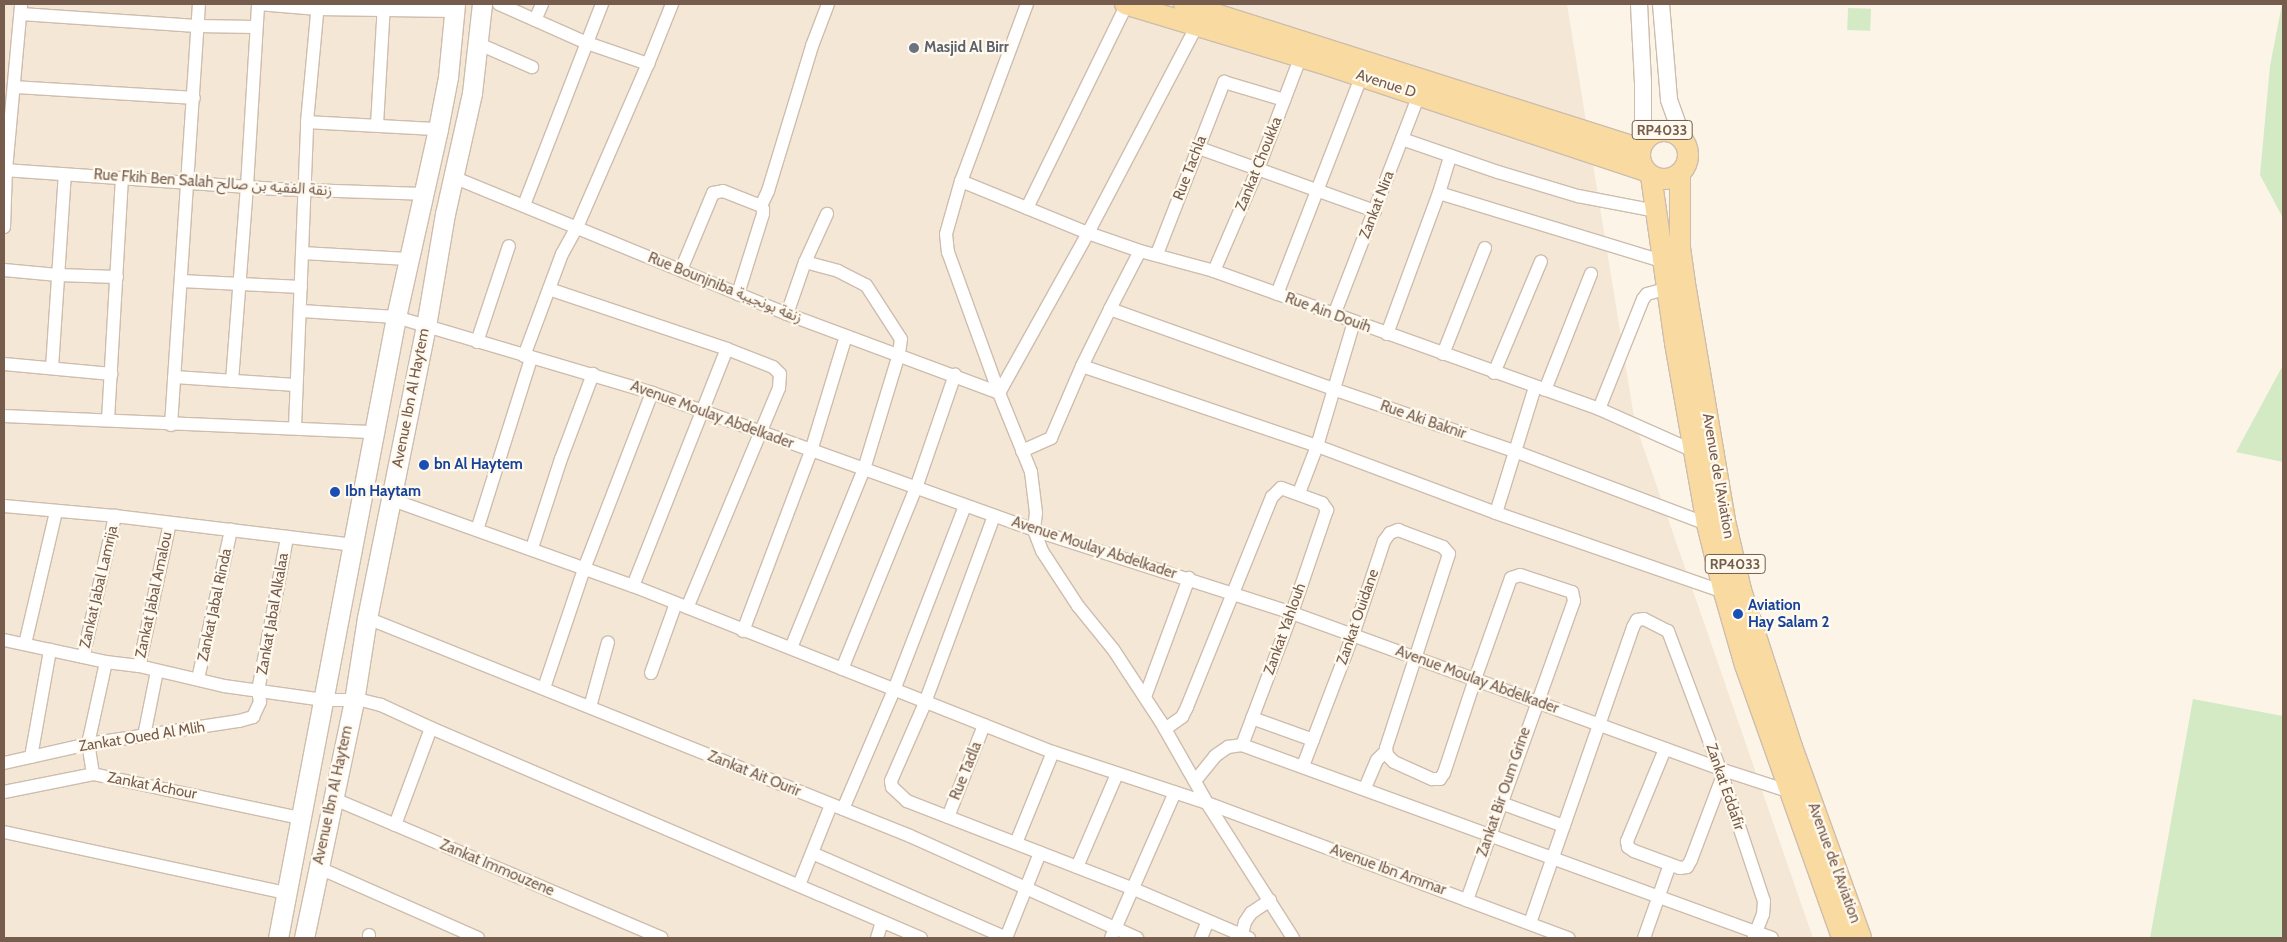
<!DOCTYPE html>
<meta charset="utf-8">
<style>
body{margin:0}
#map{position:relative;width:2287px;height:942px;overflow:hidden;background:#fcf5e7;font-family:Cabin,"Noto Sans Arabic",sans-serif}
div>[style]{position:absolute}
[style*='--x']{left:calc(var(--x)*1px);top:calc(var(--y)*1px);width:calc(var(--w)*1px);rotate:calc(var(--a)*1deg)}
.residential>*{inset:0;background:#f4e7d6}
.green>*{inset:0;background:#d3eac5;transform-origin:0 0}
.roads{filter:drop-shadow(1px 0 #cebdad) drop-shadow(-1px 0 #cebdad) drop-shadow(0 1px #cebdad) drop-shadow(0 -1px #cebdad)}
.minor>*{height:12px;margin:-6px;padding:0 6px;transform-origin:6px;border-radius:6px;background:#fff}
.tertiary>*{height:16px;margin:-8px;padding:0 8px;transform-origin:8px;border-radius:8px;background:#fff}
.secondary>*{height:19px;margin:-9.5px;padding:0 9.5px;transform-origin:9.5px;border-radius:9.5px;background:#fff}
.primary>*{height:20px;margin:-10px;padding:0 10px;transform-origin:10px;border-radius:10px;background:#f9dba1}
.primary>.ring{margin:-10px;padding:0;box-sizing:content-box;background:none;border:20px solid #f9dba1;border-radius:50%}
.dots>*{width:14px;height:14px;translate:-50% -50%;box-sizing:border-box;border:2px solid #fff9ee;border-radius:50%}
span{translate:-50% -50%;white-space:nowrap;text-align:center;line-height:1.15;-webkit-text-stroke:4.5px #fff9ee;paint-order:stroke}
.shield-label span{padding:1px 4px;background:#fff9ee;border:1px solid;border-radius:4px;-webkit-text-stroke-width:0}
.shield-label{font-size:14px;color:#765c4c;font-weight:700}
.worship-label{font-size:15px;color:#5b616d;font-weight:700}
.left{translate:0 -50%;text-align:left}
.street-label{font-size:15px;color:#765c4c}
.transit-label{font-size:15px;color:#164399;font-weight:700}
.frame{position:absolute;inset:0;border:5px solid #765c4c;pointer-events:none}
</style>
<div id="map">
<div class="residential">
<i style="clip-path:polygon(4px 4px,1567px 4px,1635px 423px,1813px 938px,4px 938px)"></i>
</div>
<div class="green">
<i style="clip-path:polygon(2282px 4px,2283px 4px,2283px 218px,2260px 175px,2270px 66px)"></i>
<i style="left:1848px;top:8px;width:23px;height:22px;rotate:2deg"></i>
<i style="clip-path:polygon(2283px 365px,2283px 462px,2236px 452px)"></i>
<i style="clip-path:polygon(2193px 699px,2283px 716px,2283px 938px,2150px 938px)"></i>
</div>
<div class="roads">
<div class="minor">
<i style="--x:258;--y:4;--w:60;--a:4.8"></i>
<i style="--x:318;--y:9;--w:137;--a:0.8"></i>
<i style="--x:499;--y:4;--w:96;--a:23.9"></i>
<i style="--x:587;--y:43;--w:65;--a:19"></i>
<i style="--x:1027;--y:4;--w:189;--a:110.4"></i>
<i style="--x:961;--y:181;--w:55;--a:105.8"></i>
<i style="--x:946;--y:234;--w:18;--a:84"></i>
<i style="--x:948;--y:252;--w:150;--a:70.1"></i>
<i style="--x:999;--y:393;--w:85;--a:67.9"></i>
<i style="--x:1031;--y:472;--w:41;--a:83"></i>
<i style="--x:1036;--y:513;--w:17;--a:97"></i>
<i style="--x:1034;--y:530;--w:22;--a:69"></i>
<i style="--x:1042;--y:551;--w:66;--a:56.8"></i>
<i style="--x:1078;--y:606;--w:55;--a:50.9"></i>
<i style="--x:1113;--y:649;--w:87;--a:56.7"></i>
<i style="--x:1161;--y:722;--w:93;--a:60.4"></i>
<i style="--x:1207;--y:803;--w:160;--a:57.5"></i>
<i style="--x:21;--y:14;--w:176;--a:3.9"></i>
<i style="--x:197;--y:26;--w:58;--a:1"></i>
<i style="--x:535;--y:20;--w:17;--a:-66"></i>
<i style="--x:479;--y:44;--w:58;--a:23.5"></i>
<i style="--x:14;--y:87;--w:180;--a:3.5"></i>
<i style="--x:307;--y:122;--w:131;--a:3.1"></i>
<i style="--x:377;--y:125;--w:121;--a:-86.7"></i>
<i style="--x:1402;--y:139;--w:102;--a:19"></i>
<i style="--x:1498;--y:172;--w:84;--a:16.7"></i>
<i style="--x:1578;--y:196;--w:79;--a:10.9"></i>
<i style="--x:1199;--y:148;--w:187;--a:19.7"></i>
<i style="--x:4;--y:170;--w:273;--a:4"></i>
<i style="--x:276;--y:189;--w:147;--a:1.9"></i>
<i style="--x:453;--y:177;--w:361;--a:22.3"></i>
<i style="--x:787;--y:314;--w:226;--a:20.4"></i>
<i style="--x:999;--y:393;--w:183;--a:-60.9"></i>
<i style="--x:1088;--y:233;--w:233;--a:-62.3"></i>
<i style="--x:961;--y:181;--w:137;--a:22.3"></i>
<i style="--x:1088;--y:233;--w:55;--a:19.1"></i>
<i style="--x:1140;--y:251;--w:77;--a:15.1"></i>
<i style="--x:1214;--y:271;--w:409;--a:19.7"></i>
<i style="--x:1599;--y:409;--w:104;--a:23.9"></i>
<i style="--x:1439;--y:193;--w:232;--a:17"></i>
<i style="--x:524;--y:205;--w:216;--a:-68.8"></i>
<i style="--x:761;--y:206;--w:17;--a:-65"></i>
<i style="--x:768;--y:191;--w:152;--a:-73.1"></i>
<i style="--x:812;--y:46;--w:45;--a:-69.1"></i>
<i style="--x:1027;--y:208;--w:227;--a:-63.9"></i>
<i style="--x:4;--y:227;--w:57;--a:-88"></i>
<i style="--x:6;--y:170;--w:167;--a:-84.8"></i>
<i style="--x:302;--y:253;--w:106;--a:3.2"></i>
<i style="--x:1157;--y:254;--w:185;--a:-68.7"></i>
<i style="--x:1224;--y:82;--w:63;--a:16.7"></i>
<i style="--x:805;--y:262;--w:53;--a:-65.4"></i>
<i style="--x:4;--y:270;--w:54;--a:5.3"></i>
<i style="--x:58;--y:275;--w:59;--a:1.9"></i>
<i style="--x:681;--y:270;--w:83;--a:-67.4"></i>
<i style="--x:713;--y:193;--w:10;--a:-11"></i>
<i style="--x:723;--y:191;--w:41;--a:21.5"></i>
<i style="--x:761;--y:206;--w:4;--a:56"></i>
<i style="--x:763;--y:209;--w:5;--a:90"></i>
<i style="--x:763;--y:214;--w:84;--a:107.4"></i>
<i style="--x:1214;--y:271;--w:111;--a:-66.7"></i>
<i style="--x:1258;--y:169;--w:121;--a:-69.2"></i>
<i style="--x:181;--y:281;--w:120;--a:2.9"></i>
<i style="--x:549;--y:289;--w:188;--a:18.6"></i>
<i style="--x:727;--y:349;--w:49;--a:21.4"></i>
<i style="--x:773;--y:367;--w:10;--a:45"></i>
<i style="--x:780;--y:374;--w:14;--a:94"></i>
<i style="--x:779;--y:388;--w:238;--a:112.7"></i>
<i style="--x:1277;--y:294;--w:233;--a:-68.8"></i>
<i style="--x:1110;--y:309;--w:65;--a:-62.7"></i>
<i style="--x:301;--y:311;--w:95;--a:3.6"></i>
<i style="--x:396;--y:317;--w:267;--a:16.5"></i>
<i style="--x:652;--y:393;--w:406;--a:19.7"></i>
<i style="--x:1034;--y:530;--w:271;--a:17.8"></i>
<i style="--x:1292;--y:613;--w:456;--a:20"></i>
<i style="--x:1720;--y:769;--w:71;--a:17.9"></i>
<i style="--x:787;--y:314;--w:55;--a:-70.9"></i>
<i style="--x:805;--y:262;--w:34;--a:15"></i>
<i style="--x:838;--y:271;--w:31;--a:27"></i>
<i style="--x:866;--y:285;--w:64;--a:57.1"></i>
<i style="--x:901;--y:339;--w:15;--a:98"></i>
<i style="--x:899;--y:354;--w:120;--a:106.9"></i>
<i style="--x:864;--y:469;--w:193;--a:112.2"></i>
<i style="--x:1334;--y:315;--w:236;--a:-68.9"></i>
<i style="--x:1387;--y:334;--w:150;--a:-69.8"></i>
<i style="--x:1439;--y:193;--w:39;--a:-73"></i>
<i style="--x:477;--y:342;--w:101;--a:-71.6"></i>
<i style="--x:1443;--y:354;--w:114;--a:-68.4"></i>
<i style="--x:524;--y:356;--w:109;--a:-69.6"></i>
<i style="--x:562;--y:254;--w:31;--a:-61"></i>
<i style="--x:577;--y:227;--w:178;--a:-66.5"></i>
<i style="--x:648;--y:64;--w:65;--a:-68.2"></i>
<i style="--x:4;--y:364;--w:108;--a:5.3"></i>
<i style="--x:1082;--y:366;--w:248;--a:18.8"></i>
<i style="--x:1317;--y:446;--w:191;--a:20.5"></i>
<i style="--x:1496;--y:513;--w:241;--a:19.1"></i>
<i style="--x:52;--y:368;--w:194;--a:-86.2"></i>
<i style="--x:1494;--y:373;--w:121;--a:-67.2"></i>
<i style="--x:174;--y:377;--w:122;--a:3.8"></i>
<i style="--x:232;--y:381;--w:196;--a:-85.6"></i>
<i style="--x:247;--y:186;--w:182;--a:-86.5"></i>
<i style="--x:1545;--y:390;--w:125;--a:-68.4"></i>
<i style="--x:1599;--y:409;--w:118;--a:-68.2"></i>
<i style="--x:1643;--y:299;--w:6;--a:-51"></i>
<i style="--x:1647;--y:294;--w:20;--a:-15"></i>
<i style="--x:4;--y:416;--w:372;--a:2.5"></i>
<i style="--x:108;--y:420;--w:243;--a:-86.7"></i>
<i style="--x:171;--y:425;--w:422;--a:-86.2"></i>
<i style="--x:295;--y:427;--w:305;--a:-87.7"></i>
<i style="--x:307;--y:122;--w:119;--a:-84.7"></i>
<i style="--x:1022;--y:451;--w:32;--a:-24"></i>
<i style="--x:1051;--y:438;--w:78;--a:-66.7"></i>
<i style="--x:1082;--y:366;--w:64;--a:-63.8"></i>
<i style="--x:1110;--y:309;--w:237;--a:19.7"></i>
<i style="--x:1333;--y:389;--w:191;--a:18.9"></i>
<i style="--x:1514;--y:451;--w:206;--a:20.7"></i>
<i style="--x:1299;--y:493;--w:50;--a:-69"></i>
<i style="--x:1317;--y:446;--w:129;--a:-73.4"></i>
<i style="--x:390;--y:499;--w:258;--a:19.7"></i>
<i style="--x:633;--y:586;--w:452;--a:21.6"></i>
<i style="--x:1053;--y:752;--w:162;--a:18.3"></i>
<i style="--x:1207;--y:803;--w:386;--a:20.5"></i>
<i style="--x:4;--y:506;--w:111;--a:5.1"></i>
<i style="--x:115;--y:516;--w:241;--a:6.9"></i>
<i style="--x:1496;--y:513;--w:132;--a:-72.8"></i>
<i style="--x:994;--y:516;--w:199;--a:110.3"></i>
<i style="--x:925;--y:703;--w:85;--a:113.6"></i>
<i style="--x:891;--y:781;--w:6;--a:81"></i>
<i style="--x:892;--y:787;--w:21;--a:43"></i>
<i style="--x:907;--y:801;--w:243;--a:21.2"></i>
<i style="--x:1134;--y:889;--w:125;--a:23.1"></i>
<i style="--x:477;--y:530;--w:179;--a:-72.5"></i>
<i style="--x:532;--y:548;--w:94;--a:-72"></i>
<i style="--x:561;--y:459;--w:91;--a:-69.4"></i>
<i style="--x:633;--y:586;--w:255;--a:-68.4"></i>
<i style="--x:367;--y:618;--w:585;--a:21.87"></i>
<i style="--x:910;--y:836;--w:249;--a:24.2"></i>
<i style="--x:743;--y:631;--w:192;--a:-69.3"></i>
<i style="--x:811;--y:451;--w:120;--a:-73.1"></i>
<i style="--x:4;--y:640;--w:104;--a:12.2"></i>
<i style="--x:106;--y:662;--w:33;--a:7"></i>
<i style="--x:139;--y:666;--w:87;--a:13.2"></i>
<i style="--x:224;--y:686;--w:101;--a:8"></i>
<i style="--x:324;--y:700;--w:37;--a:0"></i>
<i style="--x:361;--y:700;--w:21;--a:14"></i>
<i style="--x:381;--y:705;--w:55;--a:24.7"></i>
<i style="--x:431;--y:728;--w:533;--a:23.2"></i>
<i style="--x:25;--y:644;--w:136;--a:-76.8"></i>
<i style="--x:83;--y:657;--w:145;--a:-77.2"></i>
<i style="--x:139;--y:666;--w:146;--a:-77.8"></i>
<i style="--x:842;--y:669;--w:196;--a:-67.8"></i>
<i style="--x:916;--y:488;--w:120;--a:-71"></i>
<i style="--x:651;--y:673;--w:74;--a:-70.3"></i>
<i style="--x:198;--y:679;--w:153;--a:-77.5"></i>
<i style="--x:544;--y:688;--w:126;--a:-71.4"></i>
<i style="--x:584;--y:569;--w:189;--a:-68.9"></i>
<i style="--x:1145;--y:697;--w:127;--a:-69.7"></i>
<i style="--x:590;--y:707;--w:67;--a:-74.5"></i>
<i style="--x:1252;--y:718;--w:65;--a:19.8"></i>
<i style="--x:1165;--y:729;--w:21;--a:-35"></i>
<i style="--x:1182;--y:717;--w:11;--a:-63"></i>
<i style="--x:1187;--y:707;--w:227;--a:-68"></i>
<i style="--x:1272;--y:497;--w:13;--a:-45"></i>
<i style="--x:1281;--y:488;--w:44;--a:20.1"></i>
<i style="--x:1322;--y:503;--w:9;--a:54"></i>
<i style="--x:1327;--y:510;--w:109;--a:108.8"></i>
<i style="--x:1292;--y:613;--w:141;--a:110.7"></i>
<i style="--x:144;--y:736;--w:66;--a:-78.7"></i>
<i style="--x:1665;--y:749;--w:100;--a:112.4"></i>
<i style="--x:1627;--y:841;--w:6;--a:81"></i>
<i style="--x:1628;--y:847;--w:7;--a:34"></i>
<i style="--x:1634;--y:851;--w:49;--a:20.3"></i>
<i style="--x:1680;--y:868;--w:7;--a:-8"></i>
<i style="--x:1687;--y:867;--w:8;--a:-60"></i>
<i style="--x:1691;--y:860;--w:88;--a:-69.3"></i>
<i style="--x:31;--y:757;--w:109;--a:-79.9"></i>
<i style="--x:4;--y:763;--w:86;--a:-12.7"></i>
<i style="--x:88;--y:744;--w:153;--a:-8.7"></i>
<i style="--x:239;--y:721;--w:15;--a:-16"></i>
<i style="--x:253;--y:717;--w:17;--a:-65"></i>
<i style="--x:260;--y:702;--w:11;--a:-100"></i>
<i style="--x:258;--y:691;--w:157;--a:-79.3"></i>
<i style="--x:1303;--y:766;--w:140;--a:-69.1"></i>
<i style="--x:1353;--y:635;--w:99;--a:-71.7"></i>
<i style="--x:1384;--y:541;--w:10;--a:-53"></i>
<i style="--x:1390;--y:533;--w:9;--a:-21"></i>
<i style="--x:1398;--y:530;--w:48;--a:20.7"></i>
<i style="--x:1443;--y:547;--w:9;--a:49"></i>
<i style="--x:1449;--y:554;--w:204;--a:108"></i>
<i style="--x:1386;--y:748;--w:7;--a:82"></i>
<i style="--x:1387;--y:755;--w:10;--a:45"></i>
<i style="--x:1394;--y:762;--w:42;--a:24.1"></i>
<i style="--x:1432;--y:779;--w:8;--a:0"></i>
<i style="--x:1440;--y:779;--w:7;--a:-56"></i>
<i style="--x:1444;--y:773;--w:99;--a:-71.7"></i>
<i style="--x:1475;--y:679;--w:107;--a:-70.4"></i>
<i style="--x:1511;--y:578;--w:9;--a:-18"></i>
<i style="--x:1520;--y:575;--w:55;--a:18.1"></i>
<i style="--x:1572;--y:592;--w:9;--a:77"></i>
<i style="--x:1574;--y:601;--w:318;--a:109.7"></i>
<i style="--x:93;--y:774;--w:30;--a:-99"></i>
<i style="--x:88;--y:744;--w:84;--a:-77.6"></i>
<i style="--x:1195;--y:781;--w:32;--a:-51"></i>
<i style="--x:1215;--y:756;--w:16;--a:-35"></i>
<i style="--x:1228;--y:747;--w:14;--a:-8"></i>
<i style="--x:1242;--y:745;--w:564;--a:20.01"></i>
<i style="--x:1365;--y:788;--w:30;--a:-67"></i>
<i style="--x:1377;--y:760;--w:13;--a:-45"></i>
<i style="--x:4;--y:792;--w:91;--a:-11.4"></i>
<i style="--x:93;--y:774;--w:212;--a:12"></i>
<i style="--x:332;--y:798;--w:358;--a:23"></i>
<i style="--x:1501;--y:803;--w:67;--a:20.1"></i>
<i style="--x:843;--y:809;--w:129;--a:-66.8"></i>
<i style="--x:894;--y:690;--w:197;--a:-68.9"></i>
<i style="--x:948;--y:817;--w:99;--a:-68.6"></i>
<i style="--x:395;--y:825;--w:103;--a:-69.6"></i>
<i style="--x:4;--y:832;--w:289;--a:12.2"></i>
<i style="--x:1016;--y:843;--w:98;--a:-67.9"></i>
<i style="--x:812;--y:853;--w:213;--a:23.6"></i>
<i style="--x:317;--y:867;--w:176;--a:23.8"></i>
<i style="--x:1077;--y:867;--w:101;--a:-66.7"></i>
<i style="--x:799;--y:885;--w:86;--a:-68.2"></i>
<i style="--x:1530;--y:923;--w:313;--a:-70.8"></i>
<i style="--x:1633;--y:627;--w:8;--a:-60"></i>
<i style="--x:1637;--y:620;--w:7;--a:-8"></i>
<i style="--x:1644;--y:619;--w:27;--a:27"></i>
<i style="--x:1668;--y:631;--w:147;--a:69.4"></i>
<i style="--x:1720;--y:769;--w:139;--a:71.6"></i>
<i style="--x:1764;--y:901;--w:13;--a:94"></i>
<i style="--x:1763;--y:914;--w:26;--a:111"></i>
<i style="--x:369;--y:938;--w:3;--a:-90"></i>
<i style="--x:877;--y:938;--w:17;--a:-73"></i>
<i style="--x:1006;--y:938;--w:92;--a:-68.2"></i>
<i style="--x:1111;--y:938;--w:159;--a:-66.3"></i>
<i style="--x:1201;--y:938;--w:18;--a:-68"></i>
<i style="--x:1241;--y:938;--w:16;--a:-76"></i>
<i style="--x:1245;--y:922;--w:11;--a:-56"></i>
<i style="--x:1251;--y:913;--w:23;--a:-34"></i>
<i style="--x:1644;--y:938;--w:78;--a:-70.6"></i>
</div>
<div class="tertiary">
<i style="--x:1639;--y:4;--w:78;--a:87.1"></i>
<i style="--x:1643;--y:82;--w:60;--a:90"></i>
<i style="--x:1661;--y:4;--w:96;--a:85.2"></i>
<i style="--x:1669;--y:100;--w:41;--a:70.3"></i>
</div>
<div class="secondary">
<i style="--x:278;--y:938;--w:632;--a:-79.24"></i>
<i style="--x:396;--y:317;--w:193;--a:-77.4"></i>
<i style="--x:438;--y:129;--w:53;--a:-79.1"></i>
<i style="--x:448;--y:77;--w:73;--a:-84.5"></i>
<i style="--x:304;--y:938;--w:242;--a:-78.1"></i>
<i style="--x:354;--y:701;--w:84;--a:-81.1"></i>
<i style="--x:367;--y:618;--w:298;--a:-78.6"></i>
<i style="--x:426;--y:326;--w:114;--a:-80.4"></i>
<i style="--x:445;--y:214;--w:124;--a:-77.4"></i>
<i style="--x:472;--y:93;--w:90;--a:-83.6"></i>
</div>
<div class="primary">
<i style="--x:1125;--y:4;--w:214;--a:16.8"></i>
<i style="--x:1330;--y:66;--w:332;--a:18.4"></i>
<i style="--x:1184;--y:4;--w:478;--a:17.6"></i>
<i class="ring" style="left:1640px;top:131px;width:28px;height:28px"></i>
<i style="--x:1680;--y:173;--w:75;--a:90"></i>
<i style="--x:1680;--y:248;--w:36;--a:82"></i>
<i style="--x:1685;--y:284;--w:240;--a:80.4"></i>
<i style="--x:1725;--y:521;--w:71;--a:76.9"></i>
<i style="--x:1741;--y:590;--w:165;--a:72"></i>
<i style="--x:1792;--y:747;--w:203;--a:70.1"></i>
<i style="--x:1651;--y:176;--w:169;--a:81.8"></i>
<i style="--x:1675;--y:343;--w:184;--a:80"></i>
<i style="--x:1707;--y:524;--w:70;--a:76"></i>
<i style="--x:1724;--y:592;--w:76;--a:74"></i>
<i style="--x:1745;--y:665;--w:290;--a:70.4"></i>
</div>
</div>
<div class="dots">
<i style="left:914px;top:48px;background:#6b7280"></i>
<i style="left:424px;top:465px;background:#1a4fb4"></i>
<i style="left:335px;top:492px;background:#1a4fb4"></i>
<i style="left:1738px;top:614px;background:#1a4fb4"></i>
</div>
<div class="shield-label">
<span style="left:1662px;top:130px">RP4033</span>
<span style="left:1735px;top:564px">RP4033</span>
</div>
<div class="worship-label">
<span class="left" style="left:924px;top:48px">Masjid Al Birr</span>
</div>
<div class="street-label">
<span style="left:1386px;top:84px;rotate:18deg">Avenue D</span>
<span style="left:1259px;top:164px;rotate:-68deg">Zankat Choukka</span>
<span style="left:1190px;top:168px;rotate:-69deg">Rue Tachla</span>
<span style="left:213px;top:183px;rotate:4deg">Rue Fkih Ben Salah زنقة الفقيه بن صالح</span>
<span style="left:1377px;top:205px;rotate:-69deg">Zankat Nira</span>
<span style="left:725px;top:288px;rotate:22deg">Rue Bounjniba زنقة بونجيبة</span>
<span style="left:1328px;top:313px;rotate:20deg">Rue Ain Douih</span>
<span style="left:411px;top:398px;rotate:-79deg">Avenue Ibn Al Haytem</span>
<span style="left:712px;top:415px;rotate:20deg">Avenue Moulay Abdelkader</span>
<span style="left:1423px;top:420px;rotate:19deg">Rue Aki Baknir</span>
<span style="left:1718px;top:476px;rotate:80deg">Avenue de l'Aviation</span>
<span style="left:1094px;top:548px;rotate:18deg">Avenue Moulay Abdelkader</span>
<span style="left:99px;top:587px;rotate:-77deg">Zankat Jabal Lamrija</span>
<span style="left:154px;top:595px;rotate:-78deg">Zankat Jabal Amalou</span>
<span style="left:215px;top:605px;rotate:-78deg">Zankat Jabal Rinda</span>
<span style="left:273px;top:614px;rotate:-80deg">Zankat Jabal Alkalaa</span>
<span style="left:1358px;top:617px;rotate:-71deg">Zankat Ouidane</span>
<span style="left:1285px;top:629px;rotate:-70deg">Zankat Yahlouh</span>
<span style="left:1477px;top:680px;rotate:20deg">Avenue Moulay Abdelkader</span>
<span style="left:142px;top:737px;rotate:-9deg">Zankat Oued Al Mlih</span>
<span style="left:966px;top:771px;rotate:-68deg">Rue Tadla</span>
<span style="left:754px;top:774px;rotate:22deg">Zankat Ait Ourir</span>
<span style="left:152px;top:786px;rotate:11deg">Zankat Âchour</span>
<span style="left:1725px;top:787px;rotate:71deg">Zankat Eddafir</span>
<span style="left:1504px;top:792px;rotate:-71deg">Zankat Bir Oum Grine</span>
<span style="left:333px;top:795px;rotate:-78deg">Avenue Ibn Al Haytem</span>
<span style="left:1834px;top:863px;rotate:70deg">Avenue de l'Aviation</span>
<span style="left:497px;top:868px;rotate:23deg">Zankat Immouzene</span>
<span style="left:1388px;top:870px;rotate:20deg">Avenue Ibn Ammar</span>
</div>
<div class="transit-label">
<span class="left" style="left:434px;top:465px">bn Al Haytem</span>
<span class="left" style="left:345px;top:492px">Ibn Haytam</span>
<span class="left" style="left:1748px;top:614px">Aviation<br>Hay Salam 2</span>
</div>
<div class="frame"></div>
</div>
